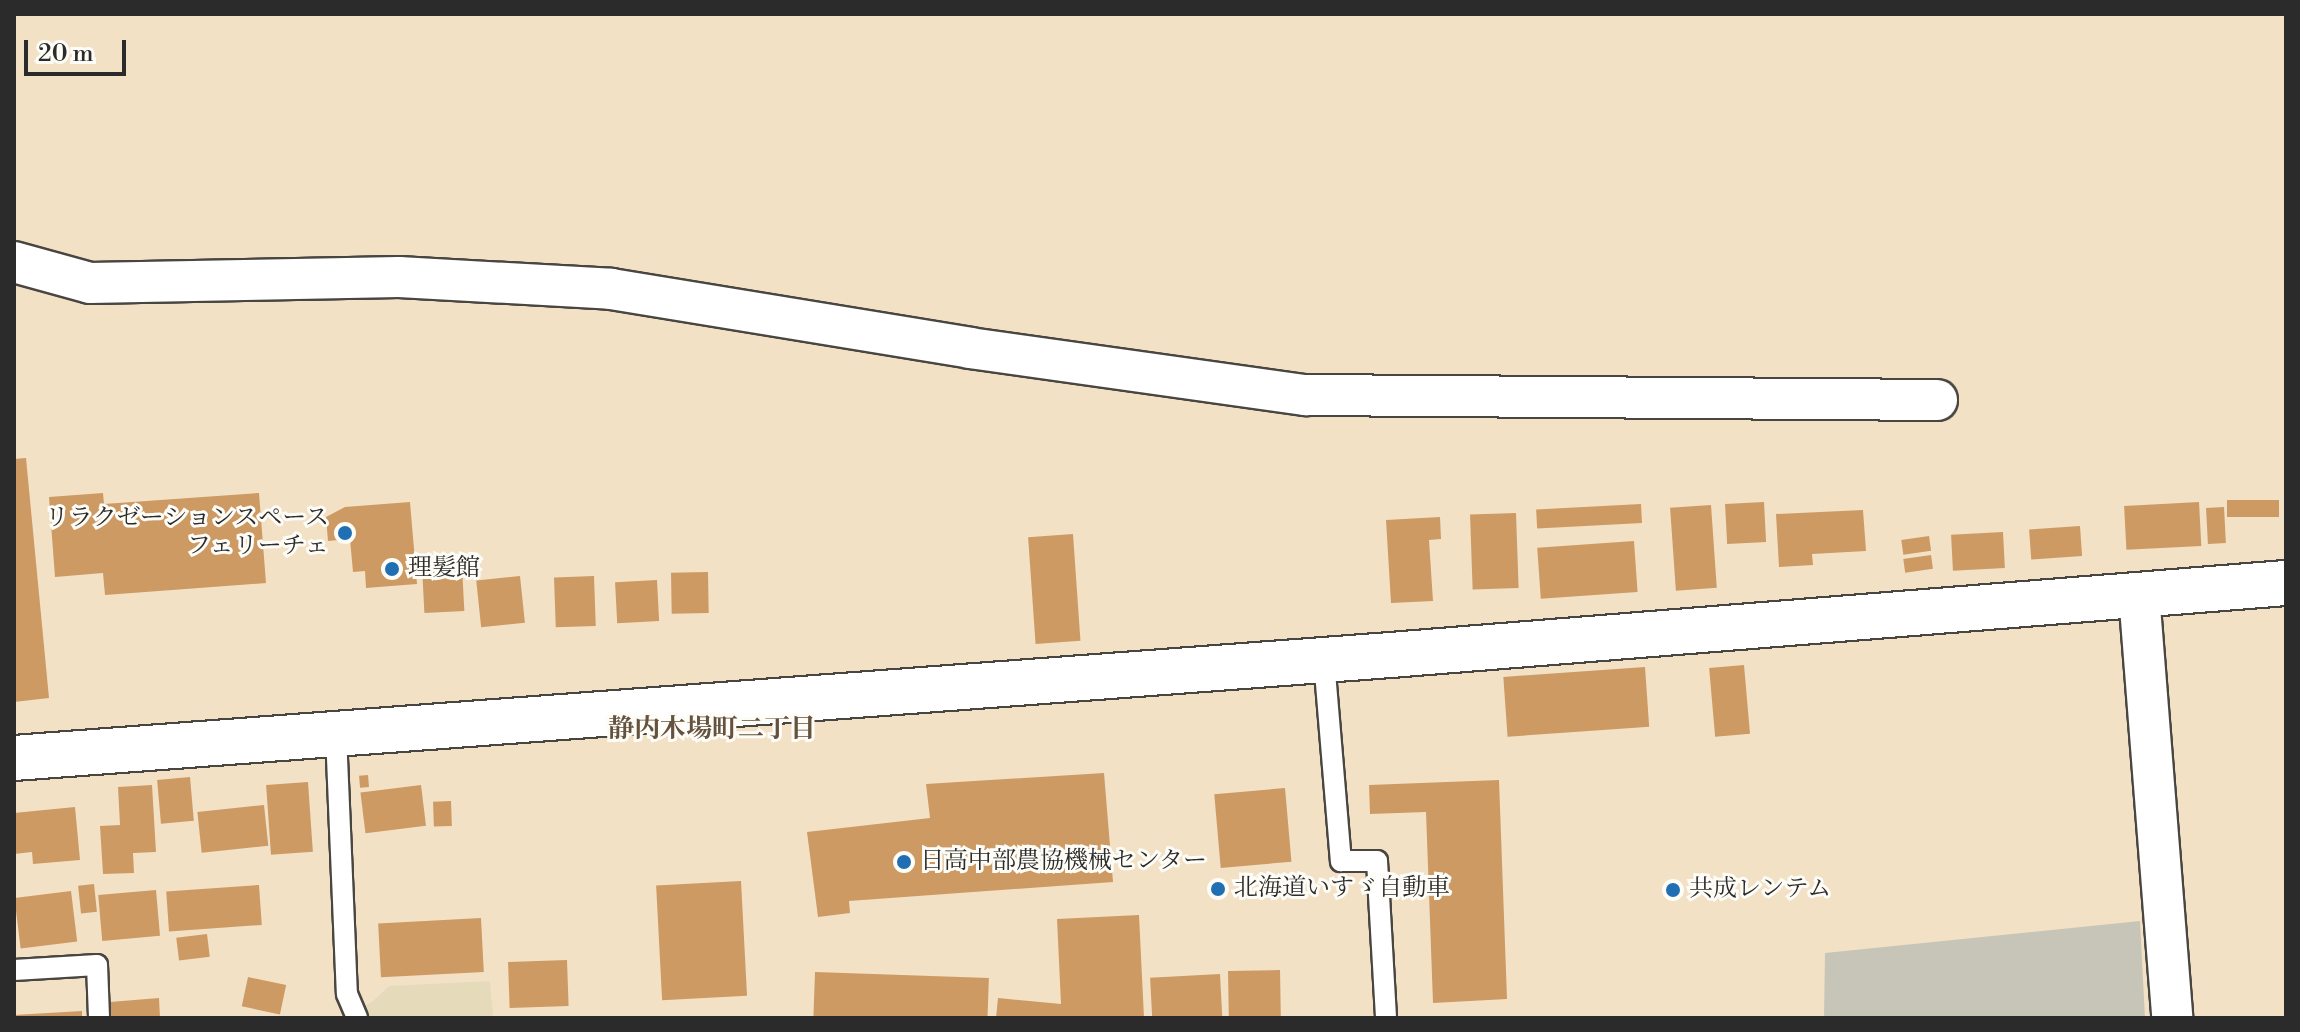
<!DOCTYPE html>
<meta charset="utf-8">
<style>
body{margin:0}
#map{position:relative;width:2300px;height:1032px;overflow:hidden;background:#f3e1c6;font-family:"Libre Bodoni","Noto Serif JP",serif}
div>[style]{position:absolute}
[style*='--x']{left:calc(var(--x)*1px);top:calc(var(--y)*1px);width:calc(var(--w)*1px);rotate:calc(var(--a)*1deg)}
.built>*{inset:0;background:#e5dbba}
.industrial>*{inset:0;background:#c7c5b8}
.building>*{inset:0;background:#cd9a64;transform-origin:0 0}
.roads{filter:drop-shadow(2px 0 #494642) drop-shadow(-2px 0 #494642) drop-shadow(0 2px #494642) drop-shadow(0 -2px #494642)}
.lane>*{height:20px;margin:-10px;padding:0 10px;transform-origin:10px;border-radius:10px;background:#fff}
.street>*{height:40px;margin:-20px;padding:0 20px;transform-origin:20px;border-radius:20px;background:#fff}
.secondary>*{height:44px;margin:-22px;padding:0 22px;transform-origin:22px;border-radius:22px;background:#fff}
.dots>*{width:22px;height:22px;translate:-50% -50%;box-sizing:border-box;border:4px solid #fdfcf7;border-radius:50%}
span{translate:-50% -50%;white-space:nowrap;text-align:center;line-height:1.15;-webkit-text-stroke:6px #fdfcf7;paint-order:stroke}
.poi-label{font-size:24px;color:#2b2b2b}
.right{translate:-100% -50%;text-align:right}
.left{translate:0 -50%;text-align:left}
.neighbourhood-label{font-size:26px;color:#64523f;font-weight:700}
.frame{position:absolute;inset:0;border:16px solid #2b2b2b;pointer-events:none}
.scale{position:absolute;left:24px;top:40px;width:102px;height:36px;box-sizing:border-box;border:4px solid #2b2b2b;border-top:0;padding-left:10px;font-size:24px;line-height:28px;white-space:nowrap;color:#2b2b2b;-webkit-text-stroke:6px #fdfcf7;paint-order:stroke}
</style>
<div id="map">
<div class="built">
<i style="clip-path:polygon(490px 981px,493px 1016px,508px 1018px,339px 1018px,372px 1002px,389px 986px)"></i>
</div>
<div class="industrial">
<i style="clip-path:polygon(2140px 921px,2145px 1018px,1824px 1018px,1825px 953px)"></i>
</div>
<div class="building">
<i style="clip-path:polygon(26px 458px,49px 698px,14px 702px,14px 459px)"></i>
<i style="clip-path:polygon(103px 493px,104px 504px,259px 493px,266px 583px,105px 595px,103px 573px,55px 577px,49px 497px)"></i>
<i style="left:2279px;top:500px;width:17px;height:52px;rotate:90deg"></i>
<i style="clip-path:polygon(410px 502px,417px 584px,366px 588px,365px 571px,353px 572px,350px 539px,328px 541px,326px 517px,345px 507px)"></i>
<i style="left:1764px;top:502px;width:40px;height:39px;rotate:87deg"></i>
<i style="left:2199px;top:502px;width:44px;height:75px;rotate:87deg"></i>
<i style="left:1641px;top:504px;width:19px;height:105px;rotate:87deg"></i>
<i style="left:1711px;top:505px;width:83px;height:41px;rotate:86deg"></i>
<i style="left:2224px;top:507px;width:36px;height:18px;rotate:87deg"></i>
<i style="clip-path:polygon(1863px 510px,1866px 551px,1812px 554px,1813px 565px,1779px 567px,1776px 514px)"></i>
<i style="left:1516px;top:513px;width:75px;height:46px;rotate:88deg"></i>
<i style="clip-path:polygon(1440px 517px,1441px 539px,1429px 540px,1433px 601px,1391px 603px,1386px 520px)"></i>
<i style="left:2080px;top:526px;width:30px;height:51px;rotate:86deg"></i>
<i style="left:2003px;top:532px;width:36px;height:52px;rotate:87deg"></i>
<i style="left:1073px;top:534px;width:107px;height:45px;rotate:86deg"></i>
<i style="left:1929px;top:536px;width:15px;height:28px;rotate:82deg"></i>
<i style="left:1634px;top:541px;width:51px;height:97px;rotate:86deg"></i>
<i style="left:1931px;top:555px;width:14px;height:28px;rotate:82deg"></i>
<i style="left:462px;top:566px;width:45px;height:40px;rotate:87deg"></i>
<i style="left:708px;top:572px;width:41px;height:37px;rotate:89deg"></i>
<i style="left:520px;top:576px;width:47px;height:44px;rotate:84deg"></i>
<i style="left:594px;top:576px;width:50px;height:40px;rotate:88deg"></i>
<i style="left:657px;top:580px;width:41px;height:42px;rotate:87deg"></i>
<i style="left:1744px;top:665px;width:69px;height:35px;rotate:85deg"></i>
<i style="left:1645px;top:667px;width:60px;height:142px;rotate:86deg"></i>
<i style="clip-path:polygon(1104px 773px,1113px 882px,849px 901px,850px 913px,818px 917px,807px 832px,930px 818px,926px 784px)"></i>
<i style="left:368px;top:775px;width:12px;height:9px;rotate:85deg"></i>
<i style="left:190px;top:777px;width:44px;height:33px;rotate:85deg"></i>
<i style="clip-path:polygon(1499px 780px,1507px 999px,1433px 1003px,1426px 812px,1370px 814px,1369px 785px)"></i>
<i style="left:308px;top:782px;width:70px;height:42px;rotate:86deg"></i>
<i style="clip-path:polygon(152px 785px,156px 852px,133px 853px,134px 873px,103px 874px,100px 826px,120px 825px,118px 787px)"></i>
<i style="left:421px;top:785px;width:41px;height:61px;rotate:83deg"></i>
<i style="left:1285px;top:788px;width:74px;height:71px;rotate:85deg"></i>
<i style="left:451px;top:801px;width:25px;height:18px;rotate:88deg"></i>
<i style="left:264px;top:805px;width:41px;height:67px;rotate:84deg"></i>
<i style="clip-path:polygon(75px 807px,80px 860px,33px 864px,32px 852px,14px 854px,14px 813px)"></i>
<i style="left:741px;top:881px;width:115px;height:85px;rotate:87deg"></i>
<i style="left:94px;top:884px;width:28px;height:16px;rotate:84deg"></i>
<i style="left:259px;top:885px;width:40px;height:93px;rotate:86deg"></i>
<i style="left:156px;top:890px;width:46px;height:58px;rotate:85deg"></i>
<i style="left:71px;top:891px;width:51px;height:57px;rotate:83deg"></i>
<i style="clip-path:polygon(1139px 915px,1144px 1018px,996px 1018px,998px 998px,1061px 1004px,1057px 919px)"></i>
<i style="left:481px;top:918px;width:54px;height:103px;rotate:87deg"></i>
<i style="left:207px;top:934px;width:23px;height:31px;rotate:83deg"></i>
<i style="left:567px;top:960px;width:46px;height:59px;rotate:88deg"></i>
<i style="left:1280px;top:970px;width:48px;height:52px;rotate:89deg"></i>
<i style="left:815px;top:972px;width:174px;height:46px;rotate:2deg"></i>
<i style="left:1220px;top:974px;width:44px;height:70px;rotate:87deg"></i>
<i style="left:248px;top:977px;width:39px;height:30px;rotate:12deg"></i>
<i style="clip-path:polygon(159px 998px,160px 1018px,111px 1018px,110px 1002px)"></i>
<i style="clip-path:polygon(82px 1011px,82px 1018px,14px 1018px,14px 1015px)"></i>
</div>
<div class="roads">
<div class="lane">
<i style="--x:1324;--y:660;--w:202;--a:85.2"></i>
<i style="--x:1341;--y:861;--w:36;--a:0"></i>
<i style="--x:1377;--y:861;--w:157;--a:86.7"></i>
<i style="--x:336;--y:734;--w:260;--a:87.6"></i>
<i style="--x:347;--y:994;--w:26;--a:67"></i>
<i style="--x:14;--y:970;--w:83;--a:-3.4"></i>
<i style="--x:97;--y:965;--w:53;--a:87.8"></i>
</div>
<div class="street">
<i style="--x:14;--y:262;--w:79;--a:15.4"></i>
<i style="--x:90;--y:283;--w:309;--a:-1.1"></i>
<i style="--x:399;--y:277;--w:212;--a:3.2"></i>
<i style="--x:611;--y:289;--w:364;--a:9.3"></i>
<i style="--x:970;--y:348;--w:339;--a:8"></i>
<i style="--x:1306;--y:395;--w:631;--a:0.45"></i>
<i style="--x:2139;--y:594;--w:425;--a:85.5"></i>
</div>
<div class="secondary">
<i style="--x:14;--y:758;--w:1393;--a:-4.28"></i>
<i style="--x:1403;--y:654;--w:886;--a:-4.6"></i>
</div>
</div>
<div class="dots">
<i style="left:345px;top:533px;background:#1f6fb2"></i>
<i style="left:392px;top:569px;background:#1f6fb2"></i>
<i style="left:904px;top:862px;background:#1f6fb2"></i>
<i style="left:1218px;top:889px;background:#1f6fb2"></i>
<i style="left:1673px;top:890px;background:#1f6fb2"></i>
</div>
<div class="poi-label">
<span class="right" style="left:329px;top:533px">リラクゼーションスペース<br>フェリーチェ</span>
<span class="left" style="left:408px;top:569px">理髪館</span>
<span class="left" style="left:920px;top:862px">日高中部農協機械センター</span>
<span class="left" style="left:1234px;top:889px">北海道いすゞ自動車</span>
<span class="left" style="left:1689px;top:890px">共成レンテム</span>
</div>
<div class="neighbourhood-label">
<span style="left:712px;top:730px">静内木場町二丁目</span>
</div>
<div class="frame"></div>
<div class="scale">20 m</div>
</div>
